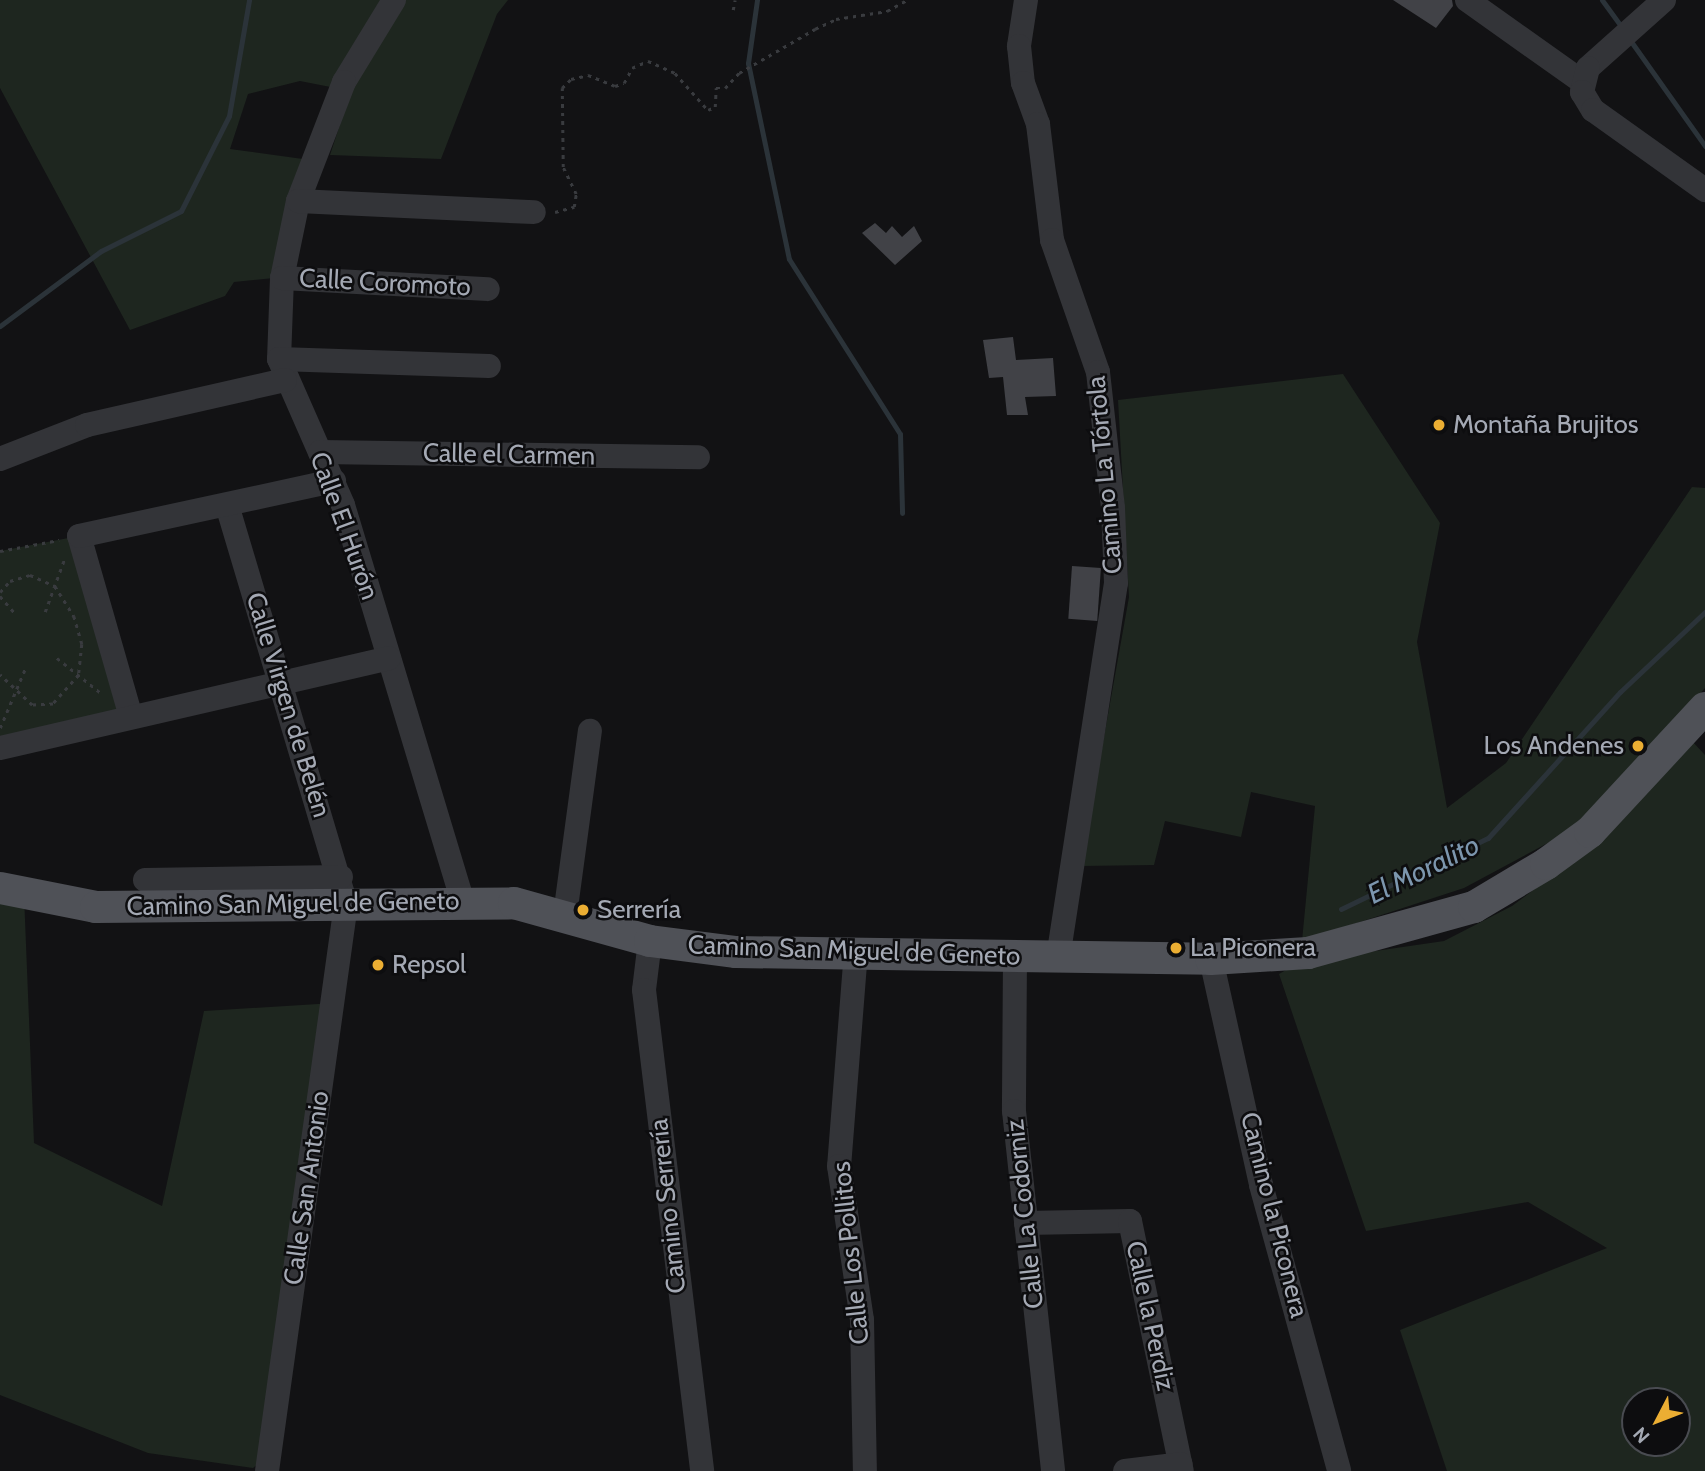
<!DOCTYPE html>
<meta charset="utf-8">
<style>
body{margin:0}
#map{position:relative;width:1705px;height:1471px;overflow:hidden;background:#121214;font-family:Cabin,sans-serif}
div>[style]{position:absolute}
[style*='--x']{left:calc(var(--x)*1px);top:calc(var(--y)*1px);width:calc(var(--w)*1px);rotate:calc(var(--a)*1deg)}
.green>*{inset:0;background:#1e261f}
.stream>*{height:5px;margin:-2.5px;padding:0 2.5px;transform-origin:2.5px;border-radius:2.5px;background:#2b3339}
.building>*{inset:0;background:#414247;transform-origin:0 0}
.path>*{height:2.5px;margin-top:-1.25px;transform-origin:0;background:repeating-linear-gradient(90deg,#393b3f 0 3.5px,transparent 0 8.5px)}
.minor>*{height:24px;margin:-12px;padding:0 12px;transform-origin:12px;border-radius:12px;background:#333438}
.major>*{height:32px;margin:-16px;padding:0 16px;transform-origin:16px;border-radius:16px;background:#4f5157}
.dots>*{width:19px;height:19px;translate:-50% -50%;box-sizing:border-box;border:4px solid #0d0d0f;border-radius:50%}
span{translate:-50% -50%;white-space:nowrap;text-align:center;line-height:1.15;-webkit-text-stroke:5px #0d0d0f;paint-order:stroke}
.street-label{font-size:26px;color:#a4a9b4}
.poi-label{font-size:26px;color:#a4a9b4}
.left{translate:0 -50%;text-align:left}
.right{translate:-100% -50%;text-align:right}
.water-label{font-size:28px;color:#7c96ae;font-style:italic}
.north{position:absolute;left:1621px;top:1387px;width:70px;height:70px;box-sizing:border-box;background:#0d0d0f;border:2px solid #494b51;border-radius:50%;rotate:228deg;font-size:19px;font-weight:700;line-height:28px;text-align:center;color:#a4a9b4}
.north::after{content:'';display:block;margin:auto;width:24px;height:32px;background:#ebae33;clip-path:polygon(50% 0,100% 100%,50% 72%,0 100%)}
</style>
<div id="map">
<div class="green">
<i style="clip-path:polygon(0 0,508px 0,497px 14px,441px 159px,330px 155px,351px 91px,300px 81px,248px 94px,230px 149px,303px 159px,274px 278px,234px 282px,225px 296px,130px 330px,0 88px)"></i>
<i style="clip-path:polygon(1343px 374px,1440px 523px,1417px 642px,1447px 808px,1506px 763px,1692px 487px,1705px 488px,1705px 688px,1587px 822px,1464px 888px,1302px 941px,1315px 806px,1251px 792px,1241px 837px,1165px 821px,1154px 865px,1081px 866px,1129px 597px,1118px 400px)"></i>
<i style="clip-path:polygon(79px 536px,131px 717px,0 748px,0 551px)"></i>
<i style="clip-path:polygon(evenodd,1692px 741px,1705px 755px,1705px 1471px,1447px 1471px,1400px 1330px,1607px 1248px,1528px 1202px,1366px 1231px,1279px 974px,1300px 962px,1444px 941px,1512px 906px,1601px 840px,1692px 741px,1635px 1401px,1677px 1401px,1677px 1443px,1635px 1443px,1635px 1401px)"></i>
<i style="clip-path:polygon(0 888px,24px 895px,34px 1143px,162px 1206px,204px 1011px,334px 1003px,269px 1454px,253px 1468px,148px 1453px,0 1395px)"></i>
</div>
<div class="stream">
<i style="--x:757;--y:0;--w:64;--a:98.1"></i>
<i style="--x:748;--y:63;--w:200;--a:78.2"></i>
<i style="--x:789;--y:259;--w:207;--a:57.6"></i>
<i style="--x:900;--y:434;--w:79;--a:88.5"></i>
<i style="--x:1602;--y:0;--w:36;--a:54"></i>
<i style="--x:1630;--y:40;--w:130;--a:54.7"></i>
<i style="--x:0;--y:326;--w:126;--a:-36.6"></i>
<i style="--x:101;--y:251;--w:89;--a:-26.6"></i>
<i style="--x:181;--y:211;--w:106;--a:-63.2"></i>
<i style="--x:229;--y:116;--w:118;--a:-80.2"></i>
<i style="--x:1341;--y:909;--w:163;--a:-25.8"></i>
<i style="--x:1488;--y:838;--w:197;--a:-47.9"></i>
<i style="--x:1620;--y:692;--w:117;--a:-43.3"></i>
</div>
<div class="building">
<i style="clip-path:polygon(1393px 0,1452px 0,1453px 6px,1436px 28px)"></i>
<i style="clip-path:polygon(875px 223px,886px 233px,892px 226px,902px 237px,914px 226px,922px 241px,895px 265px,862px 233px)"></i>
<i style="clip-path:polygon(1013px 337px,1016px 360px,1053px 358px,1056px 396px,1025px 397px,1028px 415px,1007px 415px,1003px 377px,989px 378px,983px 340px)"></i>
<i style="left:1072px;top:566px;width:29px;height:53px;rotate:4deg"></i>
</div>
<div class="path">
<i style="--x:733;--y:10;--w:10;--a:-79"></i>
<i style="--x:555;--y:212;--w:20;--a:-15"></i>
<i style="--x:574;--y:207;--w:13;--a:-81"></i>
<i style="--x:576;--y:194;--w:30;--a:-116"></i>
<i style="--x:563;--y:167;--w:79;--a:-90.7"></i>
<i style="--x:562;--y:88;--w:13;--a:-45"></i>
<i style="--x:571;--y:79;--w:17;--a:-13"></i>
<i style="--x:588;--y:75;--w:29;--a:22"></i>
<i style="--x:615;--y:86;--w:9;--a:-18"></i>
<i style="--x:624;--y:83;--w:17;--a:-62"></i>
<i style="--x:632;--y:68;--w:17;--a:-24"></i>
<i style="--x:648;--y:61;--w:30;--a:24"></i>
<i style="--x:675;--y:73;--w:50;--a:48.3"></i>
<i style="--x:708;--y:110;--w:8;--a:-23"></i>
<i style="--x:715;--y:107;--w:19;--a:-87"></i>
<i style="--x:716;--y:88;--w:9;--a:0"></i>
<i style="--x:725;--y:88;--w:21;--a:-47"></i>
<i style="--x:739;--y:73;--w:88;--a:-30.1"></i>
<i style="--x:815;--y:29;--w:23;--a:-25"></i>
<i style="--x:836;--y:19;--w:52;--a:-8.9"></i>
<i style="--x:887;--y:11;--w:23;--a:-29"></i>
<i style="--x:0;--y:551;--w:60;--a:-10.6"></i>
<i style="--x:0;--y:592;--w:15;--a:-48"></i>
<i style="--x:10;--y:581;--w:21;--a:-17"></i>
<i style="--x:30;--y:575;--w:27;--a:24"></i>
<i style="--x:55;--y:586;--w:36;--a:58"></i>
<i style="--x:74;--y:616;--w:29;--a:74"></i>
<i style="--x:82;--y:644;--w:31;--a:96"></i>
<i style="--x:79;--y:675;--w:39;--a:132"></i>
<i style="--x:53;--y:704;--w:21;--a:177"></i>
<i style="--x:32;--y:705;--w:44;--a:-136.8"></i>
<i style="--x:0;--y:596;--w:23;--a:49"></i>
<i style="--x:45;--y:612;--w:55;--a:-69.9"></i>
<i style="--x:57;--y:658;--w:56;--a:38.5"></i>
<i style="--x:0;--y:728;--w:64;--a:-67"></i>
</div>
<div class="minor">
<i style="--x:394;--y:0;--w:96;--a:121.4"></i>
<i style="--x:344;--y:82;--w:128;--a:111.1"></i>
<i style="--x:298;--y:201;--w:79;--a:101.7"></i>
<i style="--x:282;--y:278;--w:81;--a:92.1"></i>
<i style="--x:279;--y:359;--w:159;--a:66.3"></i>
<i style="--x:343;--y:505;--w:413;--a:73.2"></i>
<i style="--x:1026;--y:0;--w:47;--a:98.7"></i>
<i style="--x:1019;--y:46;--w:37;--a:84"></i>
<i style="--x:1023;--y:83;--w:44;--a:69.9"></i>
<i style="--x:1038;--y:124;--w:117;--a:83.1"></i>
<i style="--x:1052;--y:240;--w:140;--a:70.8"></i>
<i style="--x:1098;--y:372;--w:137;--a:83.7"></i>
<i style="--x:1113;--y:508;--w:75;--a:87.7"></i>
<i style="--x:1116;--y:583;--w:378;--a:98.8"></i>
<i style="--x:1467;--y:0;--w:143;--a:35.4"></i>
<i style="--x:1664;--y:0;--w:102;--a:138.2"></i>
<i style="--x:1588;--y:68;--w:25;--a:104"></i>
<i style="--x:1582;--y:92;--w:21;--a:59"></i>
<i style="--x:1593;--y:110;--w:138;--a:35.5"></i>
<i style="--x:298;--y:201;--w:236;--a:2.7"></i>
<i style="--x:282;--y:278;--w:206;--a:3.1"></i>
<i style="--x:279;--y:359;--w:210;--a:1.9"></i>
<i style="--x:320;--y:452;--w:378;--a:0.8"></i>
<i style="--x:0;--y:459;--w:93;--a:-21.3"></i>
<i style="--x:87;--y:425;--w:203;--a:-12.8"></i>
<i style="--x:227;--y:505;--w:416;--a:73.4"></i>
<i style="--x:346;--y:904;--w:572;--a:97.93"></i>
<i style="--x:131;--y:717;--w:188;--a:-106"></i>
<i style="--x:79;--y:536;--w:261;--a:-12.2"></i>
<i style="--x:0;--y:748;--w:399;--a:-13"></i>
<i style="--x:145;--y:880;--w:196;--a:-0.9"></i>
<i style="--x:565;--y:915;--w:186;--a:-82.3"></i>
<i style="--x:650;--y:941;--w:49;--a:97"></i>
<i style="--x:644;--y:990;--w:484;--a:83.1"></i>
<i style="--x:856;--y:951;--w:216;--a:94.5"></i>
<i style="--x:839;--y:1166;--w:156;--a:81.5"></i>
<i style="--x:862;--y:1320;--w:151;--a:88.9"></i>
<i style="--x:1015;--y:956;--w:155;--a:90.4"></i>
<i style="--x:1014;--y:1111;--w:362;--a:83.8"></i>
<i style="--x:1211;--y:959;--w:231;--a:77.5"></i>
<i style="--x:1261;--y:1185;--w:296;--a:74.7"></i>
<i style="--x:1026;--y:1223;--w:104;--a:-1.1"></i>
<i style="--x:1130;--y:1221;--w:255;--a:78.3"></i>
<i style="--x:1125;--y:1471;--w:56;--a:-7.1"></i>
</div>
<div class="major">
<i style="--x:0;--y:888;--w:98;--a:11.2"></i>
<i style="--x:96;--y:907;--w:418;--a:-0.5"></i>
<i style="--x:514;--y:903;--w:141;--a:15.6"></i>
<i style="--x:650;--y:941;--w:87;--a:7.3"></i>
<i style="--x:736;--y:952;--w:475;--a:0.8"></i>
<i style="--x:1211;--y:959;--w:97;--a:-3.5"></i>
<i style="--x:1308;--y:953;--w:172;--a:-15.5"></i>
<i style="--x:1474;--y:907;--w:84;--a:-30.8"></i>
<i style="--x:1546;--y:864;--w:54;--a:-36"></i>
<i style="--x:1590;--y:832;--w:169;--a:-47.2"></i>
</div>
<div class="dots">
<i style="left:1439px;top:425px;background:#ebae33"></i>
<i style="left:1638px;top:746px;background:#ebae33"></i>
<i style="left:583px;top:910px;background:#ebae33"></i>
<i style="left:1176px;top:948px;background:#ebae33"></i>
<i style="left:378px;top:965px;background:#ebae33"></i>
</div>
<div class="street-label">
<span style="left:385px;top:283px;rotate:3deg">Calle Coromoto</span>
<span style="left:509px;top:455px;rotate:1deg">Calle el Carmen</span>
<span style="left:1105px;top:475px;rotate:-95deg">Camino La Tórtola</span>
<span style="left:344px;top:526px;rotate:70deg">Calle El Hurón</span>
<span style="left:288px;top:705px;rotate:73deg">Calle Virgen de Belén</span>
<span style="left:293px;top:904px;rotate:-1deg">Camino San Miguel de Geneto</span>
<span style="left:854px;top:951px;rotate:2deg">Camino San Miguel de Geneto</span>
<span style="left:307px;top:1188px;rotate:-82deg">Calle San Antonio</span>
<span style="left:668px;top:1206px;rotate:-96deg">Camino Serrería</span>
<span style="left:1025px;top:1214px;rotate:-96deg">Calle La Codorniz</span>
<span style="left:1274px;top:1215px;rotate:76deg">Camino la Piconera</span>
<span style="left:851px;top:1253px;rotate:-96deg">Calle Los Pollitos</span>
<span style="left:1150px;top:1316px;rotate:78deg">Calle la Perdiz</span>
</div>
<div class="poi-label">
<span class="left" style="left:1453px;top:425px">Montaña Brujitos</span>
<span class="right" style="left:1624px;top:746px">Los Andenes</span>
<span class="left" style="left:597px;top:910px">Serrería</span>
<span class="left" style="left:1190px;top:948px">La Piconera</span>
<span class="left" style="left:392px;top:965px">Repsol</span>
</div>
<div class="water-label">
<span style="left:1423px;top:869px;rotate:-26deg">El Moralito</span>
</div>
<div class="north">N</div>
</div>
